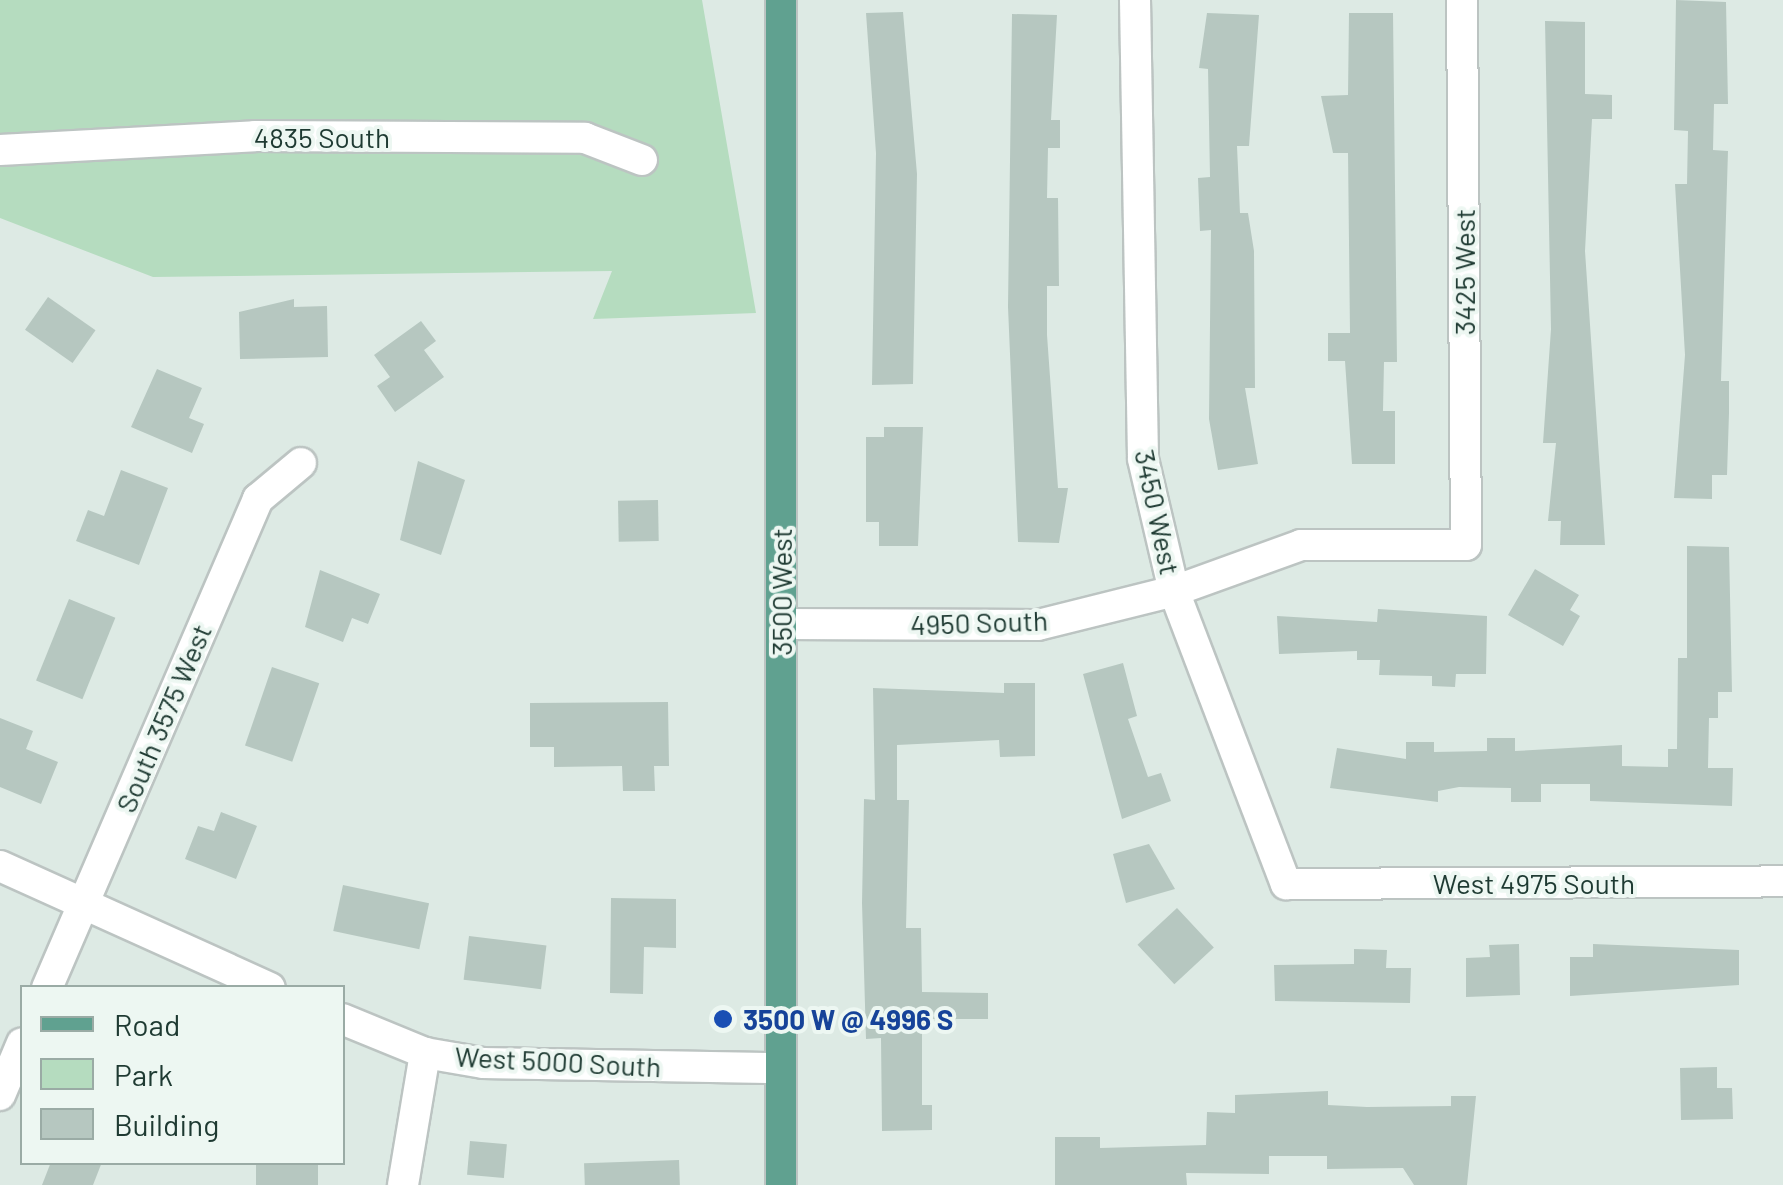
<!DOCTYPE html>
<style>
body{margin:0}
#map{position:relative;width:1783px;height:1185px;overflow:hidden;background:#ddeae4;font-family:Barlow,sans-serif}
div>[style]{position:absolute}
[style*='--x']{left:calc(var(--x)*1px);top:calc(var(--y)*1px);width:calc(var(--w)*1px);rotate:calc(var(--a)*1deg)}
.green>*{inset:0;background:#b5dcbf}
.building>*{inset:0;background:#b6c7c0;transform-origin:0 0}
.roads{filter:drop-shadow(2px 0 #bcc4c2) drop-shadow(-2px 0 #bcc4c2) drop-shadow(0 2px #bcc4c2) drop-shadow(0 -2px #bcc4c2)}
.street>*{height:30px;margin:-15px;padding:0 15px;transform-origin:15px;border-radius:15px;background:#fff}
.primary>*{height:30px;margin:-15px;padding:0 15px;transform-origin:15px;border-radius:15px;background:#60a190}
.dots>*{width:28px;height:28px;translate:-50% -50%;box-sizing:border-box;border:5px solid #edf7f2;border-radius:50%}
span{translate:-50% -50%;white-space:nowrap;text-align:center;line-height:1.15;-webkit-text-stroke:8px #edf7f2;paint-order:stroke}
.street-label{font-size:28px;color:#1e3a32}
.transit-label{font-size:28px;color:#164399;font-weight:700}
.left{translate:0 -50%;text-align:left}
.legend{position:absolute;left:20px;top:985px;width:325px;height:180px;box-sizing:border-box;background:#edf7f2;border:2px solid #9aaba5;margin:0;padding:12px 18px;list-style:none;font-size:30px;color:#1e3a32}
.legend li{display:flex;align-items:center;gap:20px;height:50px}
.legend b{width:50px;border:2px solid #9aaba5}
</style>
<div id="map">
<div class="green">
<i style="clip-path:polygon(0 0,702px 0,756px 313px,593px 319px,612px 271px,153px 277px,0 218px)"></i>
</div>
<div class="building">
<i style="clip-path:polygon(1676px 0,1726px 2px,1728px 104px,1714px 104px,1713px 150px,1728px 151px,1721px 381px,1729px 381px,1729px 413px,1727px 475px,1712px 475px,1712px 499px,1674px 498px,1685px 355px,1675px 184px,1687px 184px,1688px 131px,1674px 130px)"></i>
<i style="clip-path:polygon(903px 12px,917px 174px,913px 384px,872px 385px,876px 153px,866px 13px)"></i>
<i style="clip-path:polygon(1207px 13px,1259px 15px,1249px 146px,1237px 146px,1240px 213px,1248px 213px,1254px 251px,1255px 388px,1245px 388px,1258px 464px,1218px 470px,1209px 419px,1211px 230px,1200px 231px,1198px 178px,1210px 177px,1208px 69px,1199px 68px)"></i>
<i style="clip-path:polygon(1349px 13px,1393px 13px,1397px 362px,1384px 362px,1383px 411px,1395px 411px,1395px 464px,1352px 464px,1345px 361px,1328px 361px,1328px 333px,1350px 333px,1348px 153px,1333px 153px,1321px 96px,1348px 95px)"></i>
<i style="clip-path:polygon(1012px 14px,1057px 15px,1051px 120px,1060px 120px,1060px 148px,1048px 148px,1047px 198px,1058px 198px,1059px 286px,1047px 286px,1047px 335px,1058px 488px,1068px 488px,1059px 543px,1018px 542px,1008px 307px)"></i>
<i style="clip-path:polygon(1545px 21px,1585px 22px,1585px 94px,1612px 95px,1612px 119px,1592px 119px,1585px 251px,1605px 545px,1560px 545px,1561px 521px,1548px 521px,1556px 443px,1543px 443px,1551px 329px)"></i>
<i style="left:48px;top:297px;width:58px;height:40px;rotate:35deg"></i>
<i style="clip-path:polygon(294px 299px,294px 307px,327px 306px,328px 357px,240px 359px,239px 312px)"></i>
<i style="clip-path:polygon(421px 321px,436px 341px,424px 350px,444px 377px,395px 412px,377px 386px,390px 377px,374px 355px)"></i>
<i style="clip-path:polygon(157px 369px,202px 388px,189px 418px,204px 424px,192px 453px,131px 427px)"></i>
<i style="clip-path:polygon(884px 427px,923px 427px,918px 546px,879px 546px,879px 522px,866px 522px,866px 437px,884px 437px)"></i>
<i style="clip-path:polygon(418px 461px,465px 480px,441px 555px,400px 540px)"></i>
<i style="clip-path:polygon(121px 470px,168px 488px,139px 565px,76px 541px,88px 510px,104px 516px)"></i>
<i style="left:658px;top:500px;width:41px;height:40px;rotate:89deg"></i>
<i style="clip-path:polygon(1687px 546px,1729px 547px,1732px 692px,1718px 692px,1718px 718px,1709px 718px,1708px 768px,1733px 768px,1732px 806px,1590px 801px,1590px 784px,1541px 784px,1541px 802px,1511px 802px,1511px 788px,1459px 787px,1438px 791px,1438px 802px,1330px 788px,1337px 748px,1406px 759px,1406px 742px,1434px 742px,1434px 752px,1487px 751px,1487px 738px,1515px 738px,1515px 751px,1622px 745px,1622px 766px,1668px 767px,1668px 749px,1677px 749px,1678px 658px,1687px 658px)"></i>
<i style="clip-path:polygon(1535px 569px,1579px 595px,1570px 610px,1580px 616px,1563px 646px,1508px 615px)"></i>
<i style="clip-path:polygon(320px 570px,380px 594px,368px 624px,352px 618px,343px 642px,305px 627px)"></i>
<i style="left:69px;top:599px;width:50px;height:88px;rotate:22deg"></i>
<i style="clip-path:polygon(1378px 609px,1487px 616px,1486px 674px,1456px 674px,1455px 687px,1432px 686px,1432px 676px,1379px 675px,1380px 660px,1357px 660px,1357px 651px,1279px 654px,1277px 616px,1377px 622px)"></i>
<i style="clip-path:polygon(1123px 663px,1137px 716px,1128px 719px,1148px 777px,1161px 773px,1171px 801px,1122px 819px,1083px 674px)"></i>
<i style="left:272px;top:667px;width:50px;height:83px;rotate:19deg"></i>
<i style="clip-path:polygon(1004px 683px,1035px 683px,1035px 756px,1000px 757px,999px 740px,897px 745px,897px 800px,909px 800px,906px 928px,921px 928px,922px 992px,988px 993px,988px 1019px,922px 1019px,922px 1105px,932px 1105px,932px 1130px,882px 1131px,881px 1038px,866px 1039px,862px 903px,864px 799px,875px 800px,873px 688px,1004px 693px)"></i>
<i style="clip-path:polygon(668px 702px,669px 766px,654px 766px,655px 791px,623px 791px,622px 766px,554px 767px,554px 747px,530px 747px,530px 703px)"></i>
<i style="clip-path:polygon(0 718px,33px 731px,26px 749px,58px 762px,41px 804px,0 787px)"></i>
<i style="clip-path:polygon(221px 812px,257px 826px,236px 879px,185px 859px,198px 826px,214px 831px)"></i>
<i style="clip-path:polygon(1149px 844px,1175px 889px,1126px 903px,1113px 854px)"></i>
<i style="left:343px;top:885px;width:88px;height:47px;rotate:12deg"></i>
<i style="clip-path:polygon(611px 898px,676px 899px,676px 948px,644px 947px,643px 994px,610px 993px)"></i>
<i style="left:1177px;top:908px;width:54px;height:54px;rotate:47deg"></i>
<i style="left:469px;top:936px;width:78px;height:44px;rotate:7deg"></i>
<i style="clip-path:polygon(1519px 944px,1520px 995px,1466px 997px,1466px 958px,1490px 957px,1489px 945px)"></i>
<i style="clip-path:polygon(1593px 944px,1739px 950px,1739px 985px,1570px 996px,1570px 957px,1593px 957px)"></i>
<i style="clip-path:polygon(1354px 949px,1387px 950px,1386px 968px,1411px 968px,1410px 1003px,1275px 1001px,1274px 965px,1354px 964px)"></i>
<i style="clip-path:polygon(1717px 1067px,1717px 1088px,1732px 1088px,1733px 1119px,1681px 1120px,1680px 1068px)"></i>
<i style="clip-path:polygon(1328px 1091px,1328px 1105px,1367px 1107px,1451px 1106px,1451px 1096px,1476px 1096px,1467px 1185px,1414px 1185px,1403px 1168px,1327px 1169px,1327px 1156px,1269px 1156px,1269px 1174px,1186px 1173px,1187px 1185px,1055px 1185px,1055px 1137px,1100px 1137px,1100px 1148px,1206px 1145px,1207px 1112px,1235px 1113px,1235px 1095px)"></i>
<i style="left:470px;top:1141px;width:37px;height:34px;rotate:5deg"></i>
<i style="left:679px;top:1160px;width:25px;height:95px;rotate:88deg"></i>
<i style="clip-path:polygon(51px 1162px,102px 1162px,93px 1185px,42px 1185px)"></i>
<i style="left:256px;top:1162px;width:62px;height:23px"></i>
</div>
<div class="roads">
<div class="street">
<i style="--x:1135;--y:0;--w:459;--a:89"></i>
<i style="--x:1143;--y:459;--w:136;--a:76.8"></i>
<i style="--x:1174;--y:591;--w:314;--a:69.1"></i>
<i style="--x:1286;--y:884;--w:497;--a:-0.3"></i>
<i style="--x:0;--y:150;--w:255;--a:-3.1"></i>
<i style="--x:255;--y:136;--w:330;--a:0.3"></i>
<i style="--x:585;--y:138;--w:61;--a:21.1"></i>
<i style="--x:781;--y:624;--w:257;--a:0.2"></i>
<i style="--x:1038;--y:625;--w:140;--a:-14"></i>
<i style="--x:1174;--y:591;--w:135;--a:-19.9"></i>
<i style="--x:1301;--y:545;--w:165;--a:0"></i>
<i style="--x:1466;--y:545;--w:545;--a:-90.42"></i>
<i style="--x:0;--y:866;--w:296;--a:24.3"></i>
<i style="--x:47;--y:988;--w:533;--a:-66.66"></i>
<i style="--x:258;--y:499;--w:56;--a:-39.9"></i>
<i style="--x:342;--y:1019;--w:90;--a:22.3"></i>
<i style="--x:425;--y:1053;--w:59;--a:9.8"></i>
<i style="--x:483;--y:1063;--w:298;--a:1"></i>
<i style="--x:0;--y:1095;--w:56;--a:-67.1"></i>
<i style="--x:403;--y:1185;--w:134;--a:-80.5"></i>
</div>
<div class="primary">
<i style="--x:781;--y:1185;--w:1185;--a:-90"></i>
</div>
</div>
<div class="dots">
<i style="left:723px;top:1019px;background:#1a4fb4"></i>
</div>
<div class="street-label">
<span style="left:322px;top:137px">4835 South</span>
<span style="left:1464px;top:272px;rotate:-90deg">3425 West</span>
<span style="left:1158px;top:512px;rotate:78deg">3450 West</span>
<span style="left:781px;top:592px;rotate:-90deg">3500 West</span>
<span style="left:979px;top:622px;rotate:-2deg">4950 South</span>
<span style="left:163px;top:718px;rotate:-67deg">South 3575 West</span>
<span style="left:1534px;top:883px">West 4975 South</span>
<span style="left:558px;top:1061px;rotate:3deg">West 5000 South</span>
</div>
<div class="transit-label">
<span class="left" style="left:743px;top:1019px">3500 W @ 4996 S</span>
</div>
<ul class="legend">
<li><b style="height:12px;background:#60a190"></b>Road</li>
<li><b style="height:28px;background:#b5dcbf"></b>Park</li>
<li><b style="height:28px;background:#b6c7c0"></b>Building</li>
</ul>
</div>
